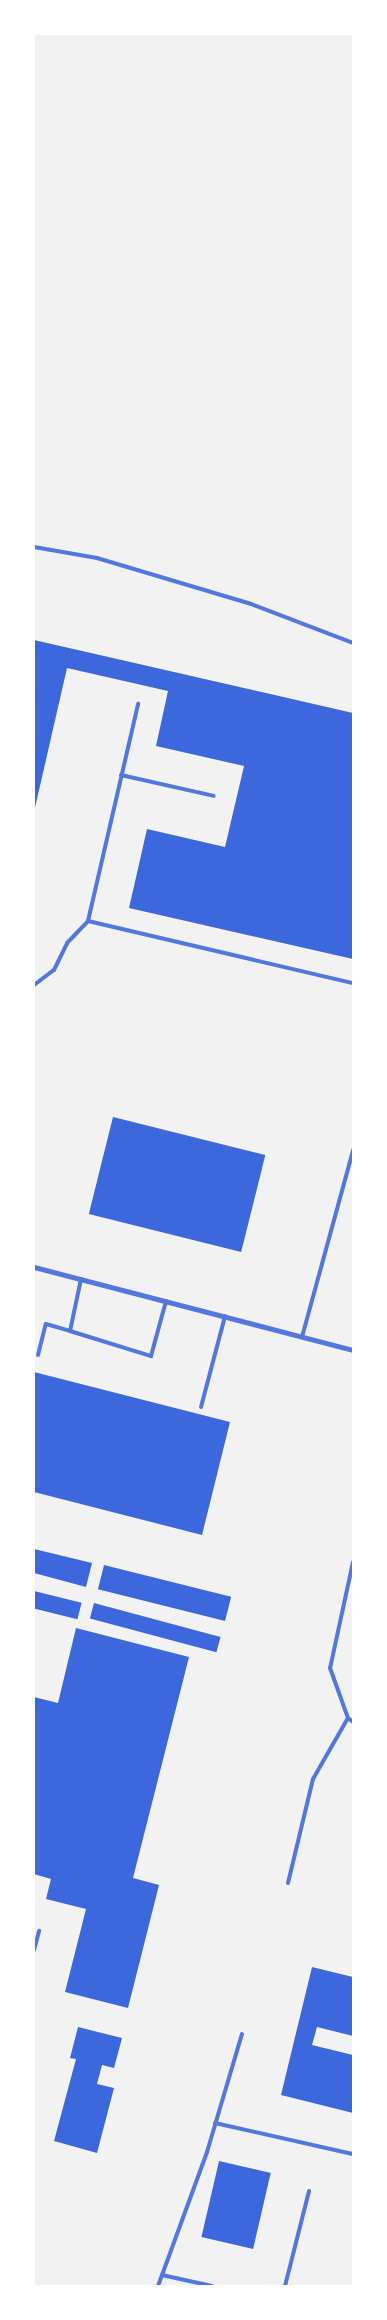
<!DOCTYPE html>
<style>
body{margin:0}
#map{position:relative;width:387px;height:2320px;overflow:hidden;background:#f2f2f2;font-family:"Noto Serif",serif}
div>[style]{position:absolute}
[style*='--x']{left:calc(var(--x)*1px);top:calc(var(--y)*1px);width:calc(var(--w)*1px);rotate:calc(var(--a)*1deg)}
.building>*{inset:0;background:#3d67dc;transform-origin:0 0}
.service>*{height:4px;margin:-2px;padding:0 2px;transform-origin:2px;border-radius:2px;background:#5277de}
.minor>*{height:5px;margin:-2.5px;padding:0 2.5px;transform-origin:2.5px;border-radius:2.5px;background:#5277de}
span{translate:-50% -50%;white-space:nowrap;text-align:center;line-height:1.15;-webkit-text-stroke:5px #fff;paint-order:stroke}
.frame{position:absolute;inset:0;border:35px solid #fff;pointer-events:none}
</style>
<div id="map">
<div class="building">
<i style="clip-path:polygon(34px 640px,353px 713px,353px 959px,129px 908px,147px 829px,225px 847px,244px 766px,156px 746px,168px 691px,67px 668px,34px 812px)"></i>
<i style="left:113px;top:1117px;width:157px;height:100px;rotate:14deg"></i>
<i style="clip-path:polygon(34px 1372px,230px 1422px,202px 1535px,34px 1492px)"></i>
<i style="clip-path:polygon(34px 1549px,92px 1563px,86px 1587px,34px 1573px)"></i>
<i style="left:104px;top:1565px;width:131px;height:25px;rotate:14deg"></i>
<i style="left:34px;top:1591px;width:49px;height:17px;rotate:14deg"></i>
<i style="left:94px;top:1603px;width:131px;height:16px;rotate:15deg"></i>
<i style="clip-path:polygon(76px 1628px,189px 1657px,133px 1878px,159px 1885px,128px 2008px,65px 1992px,86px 1909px,46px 1899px,51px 1879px,34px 1874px,34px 1697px,58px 1703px)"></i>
<i style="clip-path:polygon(312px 1967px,353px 1977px,353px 2036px,317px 2027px,312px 2045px,353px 2055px,353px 2113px,281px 2095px)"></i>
<i style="clip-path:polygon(78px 2027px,122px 2038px,114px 2068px,102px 2065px,97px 2084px,114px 2088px,97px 2153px,54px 2141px,76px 2059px,70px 2058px)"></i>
<i style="left:219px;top:2161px;width:53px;height:78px;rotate:13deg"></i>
</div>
<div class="service">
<i style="--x:34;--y:547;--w:64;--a:9.9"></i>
<i style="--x:97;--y:558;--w:161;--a:16.6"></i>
<i style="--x:251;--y:604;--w:109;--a:20.9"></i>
<i style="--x:121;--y:775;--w:95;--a:12.7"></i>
<i style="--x:88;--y:921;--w:272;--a:13.2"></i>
<i style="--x:34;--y:985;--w:25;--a:-37"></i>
<i style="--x:54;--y:970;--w:30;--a:-64"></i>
<i style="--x:67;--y:943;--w:30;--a:-46"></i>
<i style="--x:88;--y:921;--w:223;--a:-77"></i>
<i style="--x:81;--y:1279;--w:53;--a:101.9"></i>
<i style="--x:70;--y:1331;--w:85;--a:17.2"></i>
<i style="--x:151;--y:1356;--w:57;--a:-74.7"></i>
<i style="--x:302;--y:1337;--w:194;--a:-74.7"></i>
<i style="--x:38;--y:1355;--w:32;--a:-76"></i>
<i style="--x:46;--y:1324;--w:25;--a:16"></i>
<i style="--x:201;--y:1407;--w:94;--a:-75.2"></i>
<i style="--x:353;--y:1562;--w:108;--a:102.2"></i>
<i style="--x:330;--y:1668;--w:53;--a:70.2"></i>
<i style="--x:348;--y:1718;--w:6;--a:39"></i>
<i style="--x:288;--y:1883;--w:107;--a:-76.5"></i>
<i style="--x:313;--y:1779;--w:70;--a:-60.2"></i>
<i style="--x:34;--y:1950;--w:20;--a:-75"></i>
<i style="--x:215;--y:2123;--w:141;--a:12.7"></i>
<i style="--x:162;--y:2275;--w:51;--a:12.4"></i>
<i style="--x:158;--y:2286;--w:143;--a:-69.9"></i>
<i style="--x:207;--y:2152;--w:123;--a:-73.5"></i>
<i style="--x:285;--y:2286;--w:98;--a:-75.8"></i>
</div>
<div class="minor">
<i style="--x:34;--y:1267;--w:330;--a:14.6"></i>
</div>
<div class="frame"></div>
</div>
